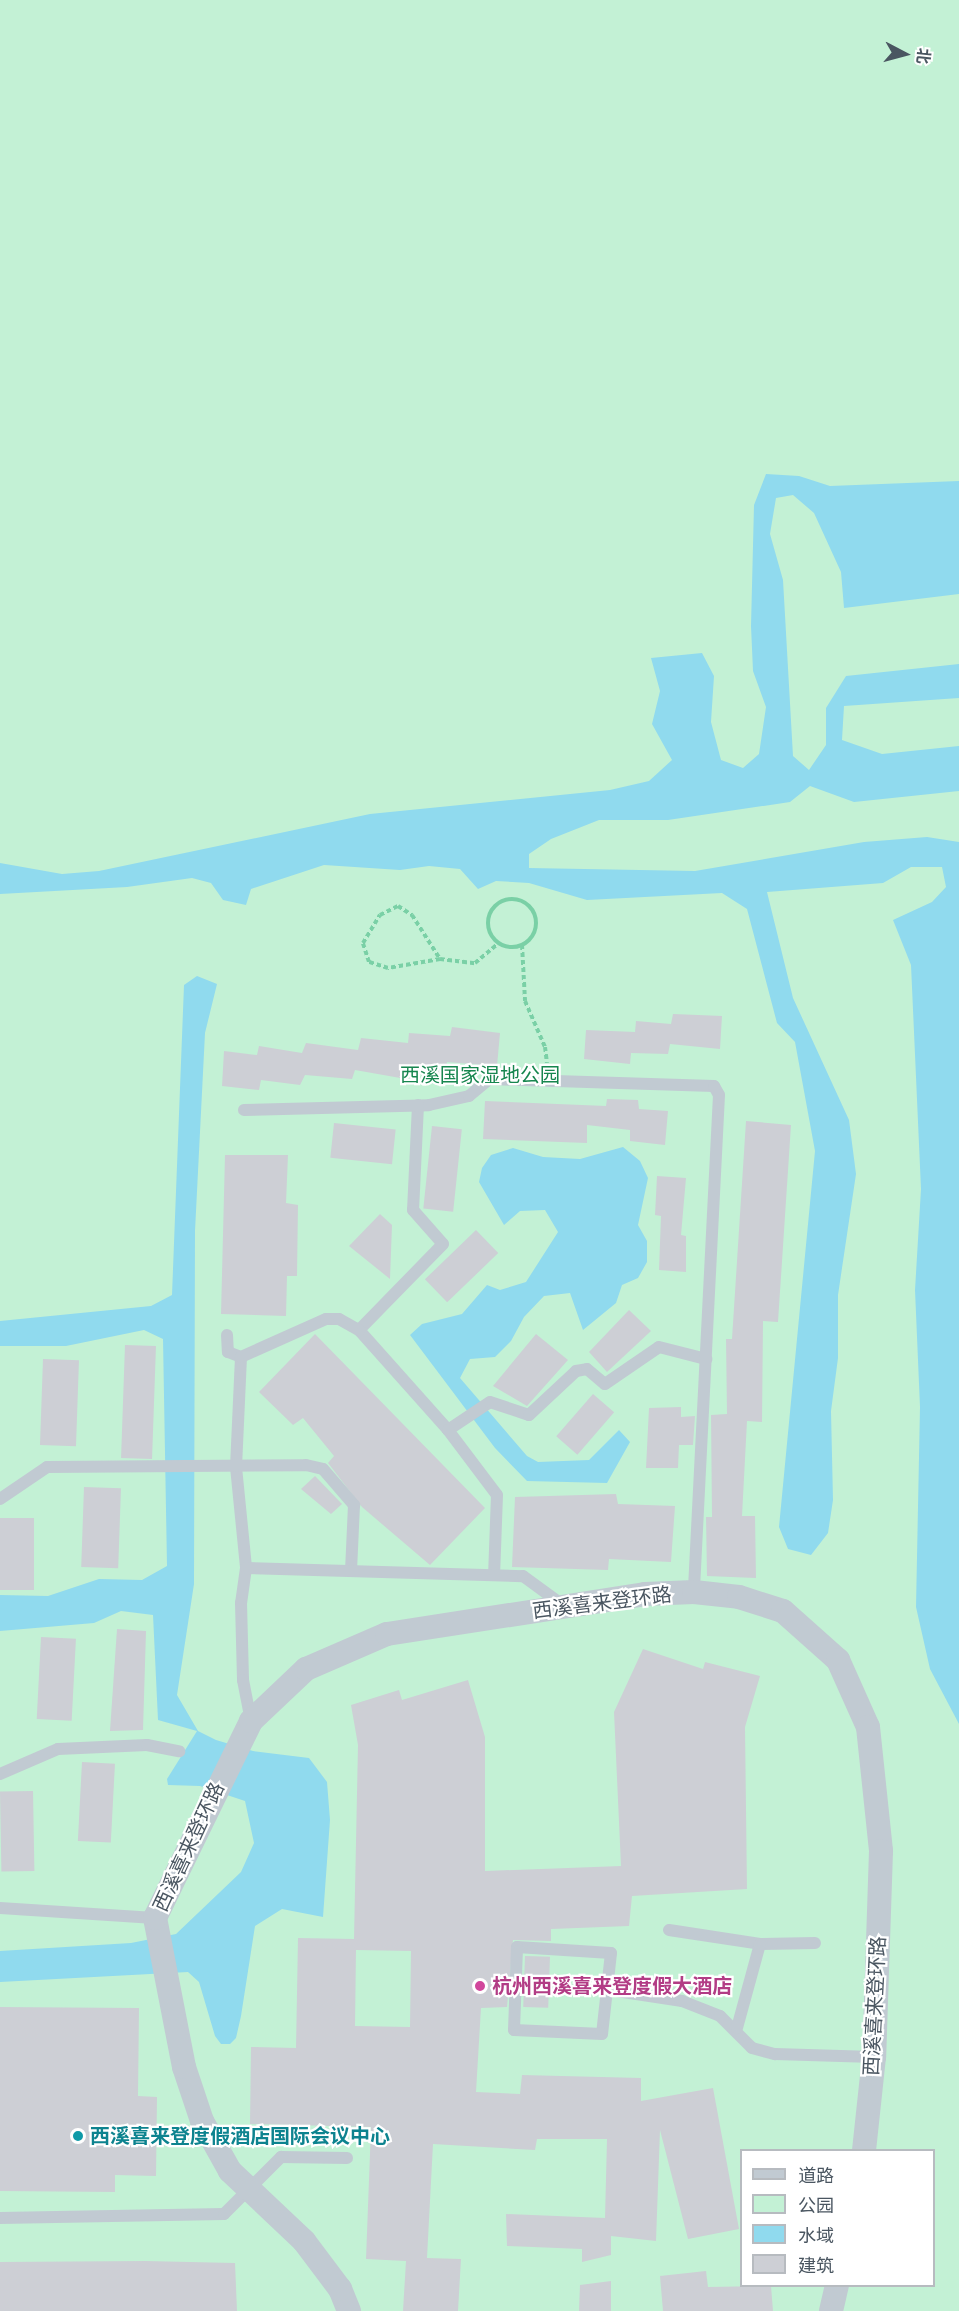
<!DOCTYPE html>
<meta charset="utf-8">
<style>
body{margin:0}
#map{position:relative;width:959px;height:2311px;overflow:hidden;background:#f5f3f3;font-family:Cabin,"Noto Sans SC",sans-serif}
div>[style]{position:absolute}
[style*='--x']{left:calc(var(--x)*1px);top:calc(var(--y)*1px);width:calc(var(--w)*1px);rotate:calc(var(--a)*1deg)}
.green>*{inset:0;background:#c3f1d5}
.water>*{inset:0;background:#90daee}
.building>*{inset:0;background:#cdcfd5;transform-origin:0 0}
.path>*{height:4px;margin-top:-2px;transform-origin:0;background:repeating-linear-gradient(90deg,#7ad0a6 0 4.5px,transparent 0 7.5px)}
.path>.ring{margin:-2px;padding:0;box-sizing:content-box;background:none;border:4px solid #7ad0a6;border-radius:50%}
.service>*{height:12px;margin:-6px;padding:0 6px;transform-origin:6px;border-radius:6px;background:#c1cad2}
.minor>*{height:24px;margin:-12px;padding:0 12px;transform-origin:12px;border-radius:12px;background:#c1cad2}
.dots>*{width:16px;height:16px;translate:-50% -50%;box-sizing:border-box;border:3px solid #fff;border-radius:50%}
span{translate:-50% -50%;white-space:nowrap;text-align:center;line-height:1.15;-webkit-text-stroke:4.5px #fff;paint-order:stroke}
.park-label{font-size:20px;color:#17864f}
.street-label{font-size:20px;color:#4a5661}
.hotel-label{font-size:20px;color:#b23c85;font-weight:700}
.left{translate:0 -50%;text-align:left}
.culture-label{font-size:20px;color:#0d838f;font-weight:700}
.legend{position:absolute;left:740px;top:2149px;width:195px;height:138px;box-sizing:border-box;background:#fff;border:2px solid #b7bbc0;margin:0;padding:8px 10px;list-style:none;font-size:18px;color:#4a5661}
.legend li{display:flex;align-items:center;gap:12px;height:30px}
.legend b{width:30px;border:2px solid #b7bbc0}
.north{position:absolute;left:875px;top:24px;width:60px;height:60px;-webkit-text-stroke:4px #fff;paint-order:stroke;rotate:96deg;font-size:16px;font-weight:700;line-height:24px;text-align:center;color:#4a5661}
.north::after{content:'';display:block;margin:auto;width:21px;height:27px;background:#4a5661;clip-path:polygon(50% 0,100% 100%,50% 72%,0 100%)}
</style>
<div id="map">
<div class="green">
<i style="clip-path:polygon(evenodd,0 0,959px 0,959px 2311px,0 2311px,0 0,742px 2150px,934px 2150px,934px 2286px,742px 2286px,742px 2150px)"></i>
</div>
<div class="water">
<i style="clip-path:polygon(766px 474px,799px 476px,830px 486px,959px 481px,959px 594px,844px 608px,841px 572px,814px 513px,793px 495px,776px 498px,770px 534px,783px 580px,793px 756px,809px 770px,826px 745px,826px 708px,846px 676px,959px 664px,959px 698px,844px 706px,842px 740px,882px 754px,959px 746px,959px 791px,854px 802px,810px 786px,790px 802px,668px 820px,599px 820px,551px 839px,529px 854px,529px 868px,695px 871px,864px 842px,927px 837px,959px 842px,959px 1724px,930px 1669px,916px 1607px,920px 1407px,915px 1290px,921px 1189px,911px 965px,893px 920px,932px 902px,946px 887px,942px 867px,911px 867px,883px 883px,767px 892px,793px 998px,849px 1120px,856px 1174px,838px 1295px,838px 1358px,831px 1411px,833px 1500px,828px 1533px,811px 1555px,788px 1549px,779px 1527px,815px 1151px,795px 1042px,777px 1023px,747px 909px,722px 893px,587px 900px,529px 883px,496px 881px,478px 889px,460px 869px,429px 866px,400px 870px,324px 865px,251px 889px,246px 905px,223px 900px,211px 883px,192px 878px,127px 887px,0 894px,0 863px,62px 874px,99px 871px,370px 814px,610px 790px,649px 781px,672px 760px,652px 724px,660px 691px,651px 658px,702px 653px,714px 676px,711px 722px,721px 760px,743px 768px,759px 754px,766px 707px,753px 671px,751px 626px,754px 505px)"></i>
<i style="clip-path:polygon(197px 976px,217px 984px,205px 1033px,195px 1231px,194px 1584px,177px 1695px,198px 1731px,216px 1740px,253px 1751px,309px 1758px,327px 1782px,330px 1820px,323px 1917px,282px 1909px,255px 1926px,241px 2016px,236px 2038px,230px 2044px,221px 2044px,215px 2036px,199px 1982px,188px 1972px,0 1982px,0 1951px,131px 1943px,176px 1934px,241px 1872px,254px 1843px,245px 1801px,200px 1786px,168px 1785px,167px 1779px,197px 1731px,158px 1720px,153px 1615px,121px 1611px,94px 1623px,0 1631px,0 1595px,48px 1596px,99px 1579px,142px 1580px,167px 1566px,163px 1339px,144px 1330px,66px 1346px,0 1346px,0 1321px,151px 1306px,172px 1295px,184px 985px)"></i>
<i style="clip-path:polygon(623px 1147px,640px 1161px,648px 1178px,638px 1225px,647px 1241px,647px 1262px,638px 1278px,622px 1285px,616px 1303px,583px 1330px,570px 1293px,544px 1296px,524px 1317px,511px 1341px,495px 1357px,470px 1359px,460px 1378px,527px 1456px,538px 1462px,589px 1460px,619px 1430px,630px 1442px,607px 1483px,527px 1481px,495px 1448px,410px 1335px,422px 1324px,462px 1314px,487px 1285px,500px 1290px,526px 1282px,558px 1232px,545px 1210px,520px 1211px,504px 1225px,479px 1182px,482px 1168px,491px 1155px,513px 1148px,543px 1157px,580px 1159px)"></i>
</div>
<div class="building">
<i style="clip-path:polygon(673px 1014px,722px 1016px,720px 1049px,670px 1044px,668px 1054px,631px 1053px,630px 1064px,584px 1059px,586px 1030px,635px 1032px,636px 1021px,671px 1024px)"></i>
<i style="clip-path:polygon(452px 1027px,500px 1033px,497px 1066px,447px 1062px,444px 1075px,408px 1071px,406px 1079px,355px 1070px,352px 1079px,305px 1075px,300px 1085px,261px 1080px,259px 1090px,222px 1086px,224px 1051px,257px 1055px,259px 1046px,302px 1053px,306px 1043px,358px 1050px,361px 1038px,408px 1043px,409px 1033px,450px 1036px)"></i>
<i style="clip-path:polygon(607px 1099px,638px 1100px,639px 1109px,668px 1111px,665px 1145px,630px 1141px,630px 1130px,587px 1125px,587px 1143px,483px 1139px,485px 1101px,606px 1106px)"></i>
<i style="clip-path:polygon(746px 1121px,791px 1125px,778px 1322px,763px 1321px,762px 1422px,747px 1421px,742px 1516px,755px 1516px,756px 1578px,707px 1576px,706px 1517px,712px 1517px,711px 1415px,727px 1414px,726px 1339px,732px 1339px)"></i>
<i style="left:334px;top:1123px;width:62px;height:35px;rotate:6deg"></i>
<i style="left:432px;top:1126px;width:30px;height:83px;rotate:6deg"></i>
<i style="clip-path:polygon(225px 1155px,288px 1155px,286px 1203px,298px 1205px,297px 1276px,287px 1276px,286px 1316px,221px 1314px)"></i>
<i style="clip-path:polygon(657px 1176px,686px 1178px,681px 1235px,686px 1236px,686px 1272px,659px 1270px,661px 1216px,655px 1215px)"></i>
<i style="clip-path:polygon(380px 1214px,392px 1225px,390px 1279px,349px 1246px)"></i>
<i style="left:476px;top:1230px;width:32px;height:71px;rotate:46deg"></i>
<i style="clip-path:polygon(629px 1310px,651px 1331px,607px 1372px,589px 1352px)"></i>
<i style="clip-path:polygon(315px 1334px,485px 1508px,430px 1565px,362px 1507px,328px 1463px,334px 1456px,303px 1418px,293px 1425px,259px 1392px)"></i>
<i style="clip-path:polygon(536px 1334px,568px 1360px,527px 1406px,493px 1386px)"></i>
<i style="left:125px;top:1345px;width:31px;height:113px;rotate:2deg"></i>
<i style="left:43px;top:1359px;width:36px;height:86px;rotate:2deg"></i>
<i style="left:593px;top:1394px;width:28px;height:56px;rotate:41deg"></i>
<i style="clip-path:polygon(681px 1407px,681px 1417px,695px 1416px,693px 1445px,679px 1445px,678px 1468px,646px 1468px,649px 1408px)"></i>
<i style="clip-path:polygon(315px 1476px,342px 1504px,331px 1514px,301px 1489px)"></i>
<i style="left:84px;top:1487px;width:37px;height:80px;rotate:2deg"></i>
<i style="clip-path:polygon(616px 1494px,618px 1504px,675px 1506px,671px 1562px,609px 1559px,608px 1570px,512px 1567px,515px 1497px)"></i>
<i style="left:0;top:1518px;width:34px;height:72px"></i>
<i style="clip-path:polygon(117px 1629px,146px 1631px,143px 1730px,110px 1731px)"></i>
<i style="left:41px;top:1637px;width:35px;height:82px;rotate:3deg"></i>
<i style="clip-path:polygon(evenodd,643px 1649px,703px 1669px,705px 1662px,760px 1676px,745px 1727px,747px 1889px,632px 1896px,629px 1926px,551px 1929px,551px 1941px,513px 1940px,507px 2007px,481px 2008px,476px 2092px,520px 2094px,522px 2075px,641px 2078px,641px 2101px,713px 2088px,739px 2229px,688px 2239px,660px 2130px,656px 2241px,611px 2236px,611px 2255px,582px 2262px,582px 2249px,507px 2246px,506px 2214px,605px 2218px,607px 2139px,537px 2139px,535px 2150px,433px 2144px,427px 2258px,461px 2259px,458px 2311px,403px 2311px,406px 2261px,366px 2259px,371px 2127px,250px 2124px,251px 2047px,296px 2048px,298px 1938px,354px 1939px,358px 1745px,351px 1705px,399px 1690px,402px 1700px,468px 1680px,485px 1737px,485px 1871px,621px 1866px,614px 1712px,643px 1649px,356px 1950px,411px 1951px,410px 2027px,355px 2026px,356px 1950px)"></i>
<i style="left:82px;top:1762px;width:33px;height:79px;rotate:3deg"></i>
<i style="left:33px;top:1791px;width:80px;height:33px;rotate:89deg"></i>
<i style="left:525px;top:1956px;width:25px;height:51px;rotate:2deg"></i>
<i style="clip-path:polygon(0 2007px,139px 2008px,138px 2096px,157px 2097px,156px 2176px,115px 2175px,115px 2192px,0 2191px)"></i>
<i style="clip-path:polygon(145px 2261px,235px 2263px,237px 2311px,0 2311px,0 2262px)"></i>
<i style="clip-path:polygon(706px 2271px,708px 2287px,771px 2286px,773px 2311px,663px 2311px,660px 2276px)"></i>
<i style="clip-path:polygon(611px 2281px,611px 2311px,579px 2311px,580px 2285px)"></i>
</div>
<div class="path">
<i class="ring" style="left:488px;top:899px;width:44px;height:44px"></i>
<i style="--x:522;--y:945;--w:56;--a:86.9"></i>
<i style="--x:525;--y:1001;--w:50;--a:66.5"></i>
<i style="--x:545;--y:1047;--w:16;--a:83"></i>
<i style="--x:440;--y:959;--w:53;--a:170.2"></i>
<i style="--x:388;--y:968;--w:20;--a:-162"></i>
<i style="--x:369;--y:962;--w:20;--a:-108"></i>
<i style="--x:363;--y:943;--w:33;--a:-59"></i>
<i style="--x:380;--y:915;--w:20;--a:-27"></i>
<i style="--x:398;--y:906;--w:17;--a:33"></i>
<i style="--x:412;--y:915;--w:52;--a:57.5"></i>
<i style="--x:440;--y:959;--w:35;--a:7"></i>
<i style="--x:475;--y:963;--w:31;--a:-40"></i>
</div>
<div class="service">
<i style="--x:418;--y:1105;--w:105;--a:92.7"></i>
<i style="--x:413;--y:1210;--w:45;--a:48.6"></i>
<i style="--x:443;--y:1244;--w:120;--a:134.3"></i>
<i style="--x:359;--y:1330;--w:134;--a:48.3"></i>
<i style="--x:448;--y:1430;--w:50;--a:-33.7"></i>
<i style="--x:490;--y:1402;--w:41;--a:18.4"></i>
<i style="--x:529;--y:1415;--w:64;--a:-43.1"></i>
<i style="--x:576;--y:1371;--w:11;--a:-10"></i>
<i style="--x:587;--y:1369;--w:23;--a:40"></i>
<i style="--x:605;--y:1384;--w:65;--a:-34.4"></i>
<i style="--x:659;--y:1347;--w:49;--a:14.3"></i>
<i style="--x:244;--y:1110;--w:185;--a:-1.5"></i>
<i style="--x:429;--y:1105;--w:41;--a:-12.7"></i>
<i style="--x:469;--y:1096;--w:26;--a:-40"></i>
<i style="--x:489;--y:1079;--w:225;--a:1.8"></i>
<i style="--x:714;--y:1086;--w:10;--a:61"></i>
<i style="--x:719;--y:1095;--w:498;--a:92.9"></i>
<i style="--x:227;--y:1335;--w:17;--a:87"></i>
<i style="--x:228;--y:1352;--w:14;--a:21"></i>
<i style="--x:241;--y:1357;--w:110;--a:92.6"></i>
<i style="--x:236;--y:1467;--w:101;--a:84.3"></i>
<i style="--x:246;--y:1568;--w:35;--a:98"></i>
<i style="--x:241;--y:1603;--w:77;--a:88.5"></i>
<i style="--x:243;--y:1680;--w:42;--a:79"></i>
<i style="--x:241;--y:1357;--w:93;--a:-24.1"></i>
<i style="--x:326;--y:1319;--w:13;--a:0"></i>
<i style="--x:339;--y:1319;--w:23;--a:29"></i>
<i style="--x:448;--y:1430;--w:81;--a:53"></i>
<i style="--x:497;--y:1495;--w:80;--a:92.1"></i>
<i style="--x:0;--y:1499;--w:57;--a:-34.2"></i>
<i style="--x:47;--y:1467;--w:259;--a:-0.4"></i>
<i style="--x:306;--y:1465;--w:17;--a:13"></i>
<i style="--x:323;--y:1469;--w:48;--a:49.3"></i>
<i style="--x:354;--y:1505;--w:66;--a:92.6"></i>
<i style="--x:246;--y:1568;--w:277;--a:1.7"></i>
<i style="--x:523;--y:1576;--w:51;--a:36.2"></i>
<i style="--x:0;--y:1774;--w:63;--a:-23.3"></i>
<i style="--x:58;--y:1749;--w:89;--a:-2.6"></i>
<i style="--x:147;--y:1745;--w:33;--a:11"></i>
<i style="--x:0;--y:1908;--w:155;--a:3.7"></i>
<i style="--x:669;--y:1930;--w:92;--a:8.7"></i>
<i style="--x:760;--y:1944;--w:55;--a:-1"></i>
<i style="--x:517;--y:1947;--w:94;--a:3.7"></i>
<i style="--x:611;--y:1953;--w:81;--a:96.3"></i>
<i style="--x:602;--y:2034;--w:88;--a:-177.4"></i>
<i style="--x:514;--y:2030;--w:83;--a:-87.9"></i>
<i style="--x:610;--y:1990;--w:73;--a:8.7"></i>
<i style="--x:682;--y:2001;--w:41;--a:21.5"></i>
<i style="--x:720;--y:2016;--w:45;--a:45"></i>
<i style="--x:752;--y:2048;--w:24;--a:15"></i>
<i style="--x:775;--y:2054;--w:99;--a:1.7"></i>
<i style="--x:737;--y:2028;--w:87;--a:-74.7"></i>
<i style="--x:0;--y:2218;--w:224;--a:-1"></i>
<i style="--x:224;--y:2214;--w:81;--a:-45"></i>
<i style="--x:281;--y:2157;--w:66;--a:0.9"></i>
</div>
<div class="minor">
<i style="--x:349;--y:2311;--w:24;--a:-112"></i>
<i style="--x:340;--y:2289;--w:60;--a:-126.9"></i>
<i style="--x:304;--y:2241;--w:102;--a:-136.6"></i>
<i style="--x:230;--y:2171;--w:57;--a:-119.2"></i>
<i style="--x:202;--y:2121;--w:57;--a:-108.4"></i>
<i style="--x:184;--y:2067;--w:152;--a:-101"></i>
<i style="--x:155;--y:1918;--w:219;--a:-64"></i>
<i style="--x:251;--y:1721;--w:76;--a:-43.4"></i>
<i style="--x:306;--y:1669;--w:88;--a:-23.4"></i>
<i style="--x:387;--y:1634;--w:261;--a:-8.8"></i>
<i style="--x:645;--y:1594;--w:49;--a:-2.3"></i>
<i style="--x:694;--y:1592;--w:45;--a:6.3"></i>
<i style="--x:739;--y:1597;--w:46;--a:17.7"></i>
<i style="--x:783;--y:1611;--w:74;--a:41.7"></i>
<i style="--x:838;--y:1660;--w:73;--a:65.9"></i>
<i style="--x:868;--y:1727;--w:125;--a:84"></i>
<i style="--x:881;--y:1851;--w:206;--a:91.9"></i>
<i style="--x:874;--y:2057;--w:94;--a:96.1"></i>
<i style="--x:831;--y:2311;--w:26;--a:-77"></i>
</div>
<div class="dots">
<i style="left:480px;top:1986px;background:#d1479c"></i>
<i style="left:78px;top:2136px;background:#0f9aa8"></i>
</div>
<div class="park-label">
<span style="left:480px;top:1075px">西溪国家湿地公园</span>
</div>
<div class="street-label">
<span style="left:602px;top:1603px;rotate:-7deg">西溪喜来登环路</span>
<span style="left:189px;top:1847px;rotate:-65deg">西溪喜来登环路</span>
<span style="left:875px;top:2006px;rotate:-87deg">西溪喜来登环路</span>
</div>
<div class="hotel-label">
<span class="left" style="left:492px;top:1986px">杭州西溪喜来登度假大酒店</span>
</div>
<div class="culture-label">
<span class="left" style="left:90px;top:2136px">西溪喜来登度假酒店国际会议中心</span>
</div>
<ul class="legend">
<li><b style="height:8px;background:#c1cad2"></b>道路</li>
<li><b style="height:16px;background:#c3f1d5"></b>公园</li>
<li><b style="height:16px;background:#90daee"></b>水域</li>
<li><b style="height:16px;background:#cdcfd5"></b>建筑</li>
</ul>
<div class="north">北</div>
</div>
